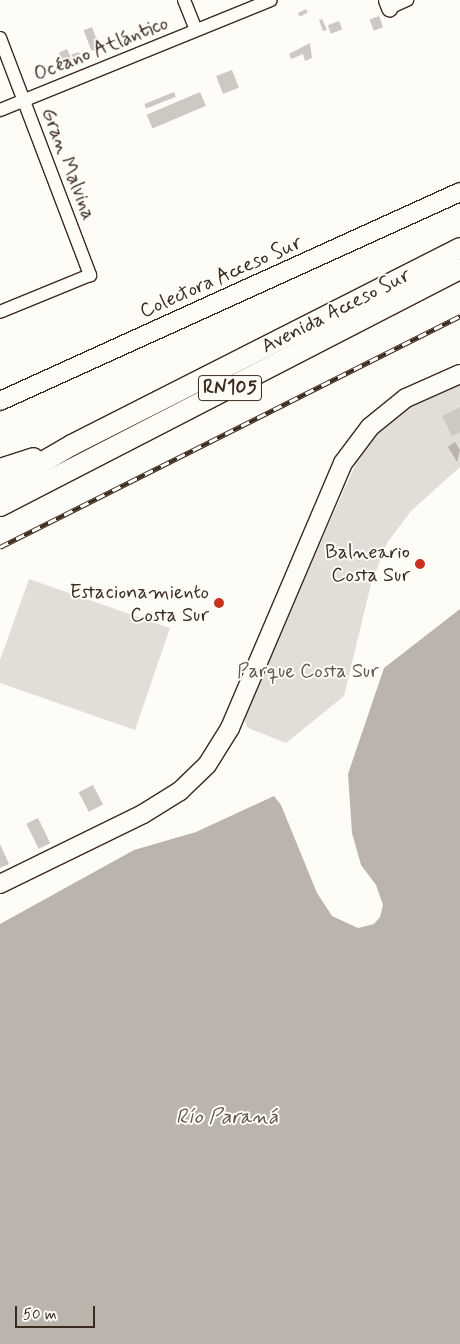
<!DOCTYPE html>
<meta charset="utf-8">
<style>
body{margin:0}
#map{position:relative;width:460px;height:1344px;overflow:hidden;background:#fdfcf7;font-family:Mynerve,sans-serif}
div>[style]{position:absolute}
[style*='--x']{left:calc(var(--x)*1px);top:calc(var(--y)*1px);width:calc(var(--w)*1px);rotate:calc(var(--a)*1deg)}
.green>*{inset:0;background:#e1ded7}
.water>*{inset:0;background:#bbb4ad}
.building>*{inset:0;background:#cdc8c2;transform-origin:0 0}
.roads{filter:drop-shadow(1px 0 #3b2a1e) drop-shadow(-1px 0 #3b2a1e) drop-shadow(0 1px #3b2a1e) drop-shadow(0 -1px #3b2a1e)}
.minor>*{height:12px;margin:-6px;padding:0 6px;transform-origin:6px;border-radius:6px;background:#fdfcf7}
.tertiary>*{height:15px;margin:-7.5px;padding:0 7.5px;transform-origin:7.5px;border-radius:7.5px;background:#fdfcf7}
.secondary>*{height:18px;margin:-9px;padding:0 9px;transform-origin:9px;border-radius:9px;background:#fdfcf7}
.trunk>*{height:20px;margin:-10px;padding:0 10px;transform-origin:10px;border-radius:10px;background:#fdfcf7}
.rail>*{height:5px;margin-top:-2.5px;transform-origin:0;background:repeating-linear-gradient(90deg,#fdfcf7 0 9px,#3b2a1e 0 18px);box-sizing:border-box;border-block:1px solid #3b2a1e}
.dots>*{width:14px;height:14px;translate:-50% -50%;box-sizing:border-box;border:2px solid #fdfcf7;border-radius:50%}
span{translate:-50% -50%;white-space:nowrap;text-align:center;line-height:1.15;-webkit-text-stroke:4px #fdfcf7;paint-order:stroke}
.shield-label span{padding:1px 4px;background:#fdfcf7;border:1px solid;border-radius:4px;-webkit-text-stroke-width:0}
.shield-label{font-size:19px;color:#3b2a1e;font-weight:700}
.street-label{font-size:20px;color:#3b2a1e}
.poi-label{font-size:20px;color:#3b2a1e}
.right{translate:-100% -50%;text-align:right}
.park-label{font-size:20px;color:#64574c}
.water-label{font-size:21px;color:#615349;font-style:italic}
.scale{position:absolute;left:15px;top:1306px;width:80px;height:22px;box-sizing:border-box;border:2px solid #3b2a1e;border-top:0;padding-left:6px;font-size:15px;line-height:18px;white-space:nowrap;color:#3b2a1e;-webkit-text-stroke:4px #fdfcf7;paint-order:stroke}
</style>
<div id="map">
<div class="green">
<i style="clip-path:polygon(460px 383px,460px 467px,411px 511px,387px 543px,371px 584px,344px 696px,286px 743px,248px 728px,244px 719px,247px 708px,361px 452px,382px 428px,410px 406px)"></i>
<i style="clip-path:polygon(29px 579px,170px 628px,135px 730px,0 683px,0 660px)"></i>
</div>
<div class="water">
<i style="clip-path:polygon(455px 442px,460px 450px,457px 462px,448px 447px)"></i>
<i style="clip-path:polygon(460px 609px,460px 1344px,0 1344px,0 924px,134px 850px,196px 832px,274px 796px,281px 805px,317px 893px,332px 916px,358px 928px,374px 924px,380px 917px,383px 905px,376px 885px,361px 865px,352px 833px,348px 774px,384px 668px)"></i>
</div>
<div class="building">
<i style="left:306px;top:9px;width:4px;height:9px;rotate:63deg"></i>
<i style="left:379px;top:16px;width:12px;height:10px;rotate:70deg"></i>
<i style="clip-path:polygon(322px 19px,327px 30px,323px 31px,319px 20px)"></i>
<i style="left:339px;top:21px;width:9px;height:12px;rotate:69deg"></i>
<i style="left:92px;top:27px;width:22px;height:9px;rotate:69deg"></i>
<i style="clip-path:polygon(310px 43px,312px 58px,305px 61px,303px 54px,291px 59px,289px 54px)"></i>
<i style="left:67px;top:49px;width:17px;height:9px;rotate:66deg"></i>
<i style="left:79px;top:52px;width:6px;height:8px;rotate:72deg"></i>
<i style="left:232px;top:70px;width:19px;height:17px;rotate:69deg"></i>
<i style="left:174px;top:92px;width:5px;height:32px;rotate:68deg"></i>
<i style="left:200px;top:92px;width:15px;height:58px;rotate:67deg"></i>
<i style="clip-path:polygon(460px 407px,460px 432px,452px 436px,442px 416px)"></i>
<i style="left:93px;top:785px;width:22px;height:16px;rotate:63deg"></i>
<i style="left:38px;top:818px;width:28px;height:13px;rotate:64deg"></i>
<i style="clip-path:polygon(0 844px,9px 864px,0 868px)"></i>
</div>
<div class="roads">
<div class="minor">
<i style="--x:184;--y:0;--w:32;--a:68"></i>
<i style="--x:389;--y:8;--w:20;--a:-24"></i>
<i style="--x:0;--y:38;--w:254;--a:69.2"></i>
<i style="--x:90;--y:275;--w:97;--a:157.7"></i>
<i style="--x:0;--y:110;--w:292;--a:-22.1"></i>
</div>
<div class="tertiary">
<i style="--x:386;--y:0;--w:9;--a:69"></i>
</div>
<div class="secondary">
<i style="--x:0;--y:401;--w:505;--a:-24.43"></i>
<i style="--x:0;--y:884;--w:159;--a:-26.1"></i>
<i style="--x:143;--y:814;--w:44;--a:-31.9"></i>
<i style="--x:180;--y:791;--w:37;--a:-44"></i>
<i style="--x:207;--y:765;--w:44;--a:-58.1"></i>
<i style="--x:230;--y:728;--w:288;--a:-66.9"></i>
<i style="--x:343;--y:463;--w:45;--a:-53.1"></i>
<i style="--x:370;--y:427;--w:46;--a:-38.9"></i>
<i style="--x:406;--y:398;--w:59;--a:-24"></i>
</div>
<div class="trunk">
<i style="--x:0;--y:469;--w:35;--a:-18"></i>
<i style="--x:0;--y:487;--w:83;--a:-30.3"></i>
<i style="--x:72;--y:445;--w:435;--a:-26.9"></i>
<i style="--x:0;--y:506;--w:517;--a:-27.26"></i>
</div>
</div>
<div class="rail">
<i style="--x:0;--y:547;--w:515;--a:-26.66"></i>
</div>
<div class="dots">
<i style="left:420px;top:564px;background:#c8321e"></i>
<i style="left:219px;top:603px;background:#c8321e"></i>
</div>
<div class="shield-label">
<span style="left:230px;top:388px">RN105</span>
</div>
<div class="street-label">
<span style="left:101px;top:49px;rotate:-22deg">Océano Atlántico</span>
<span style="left:68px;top:164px;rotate:69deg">Gran Malvina</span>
<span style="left:221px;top:277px;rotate:-24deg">Colectora Acceso Sur</span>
<span style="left:336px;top:311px;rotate:-27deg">Avenida Acceso Sur</span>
</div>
<div class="poi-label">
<span class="right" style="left:410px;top:564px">Balneario<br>Costa Sur</span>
<span class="right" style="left:209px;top:604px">Estacionamiento<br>Costa Sur</span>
</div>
<div class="park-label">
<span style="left:308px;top:671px">Parque Costa Sur</span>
</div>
<div class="water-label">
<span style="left:227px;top:1117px">Río Paraná</span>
</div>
<div class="scale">50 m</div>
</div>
